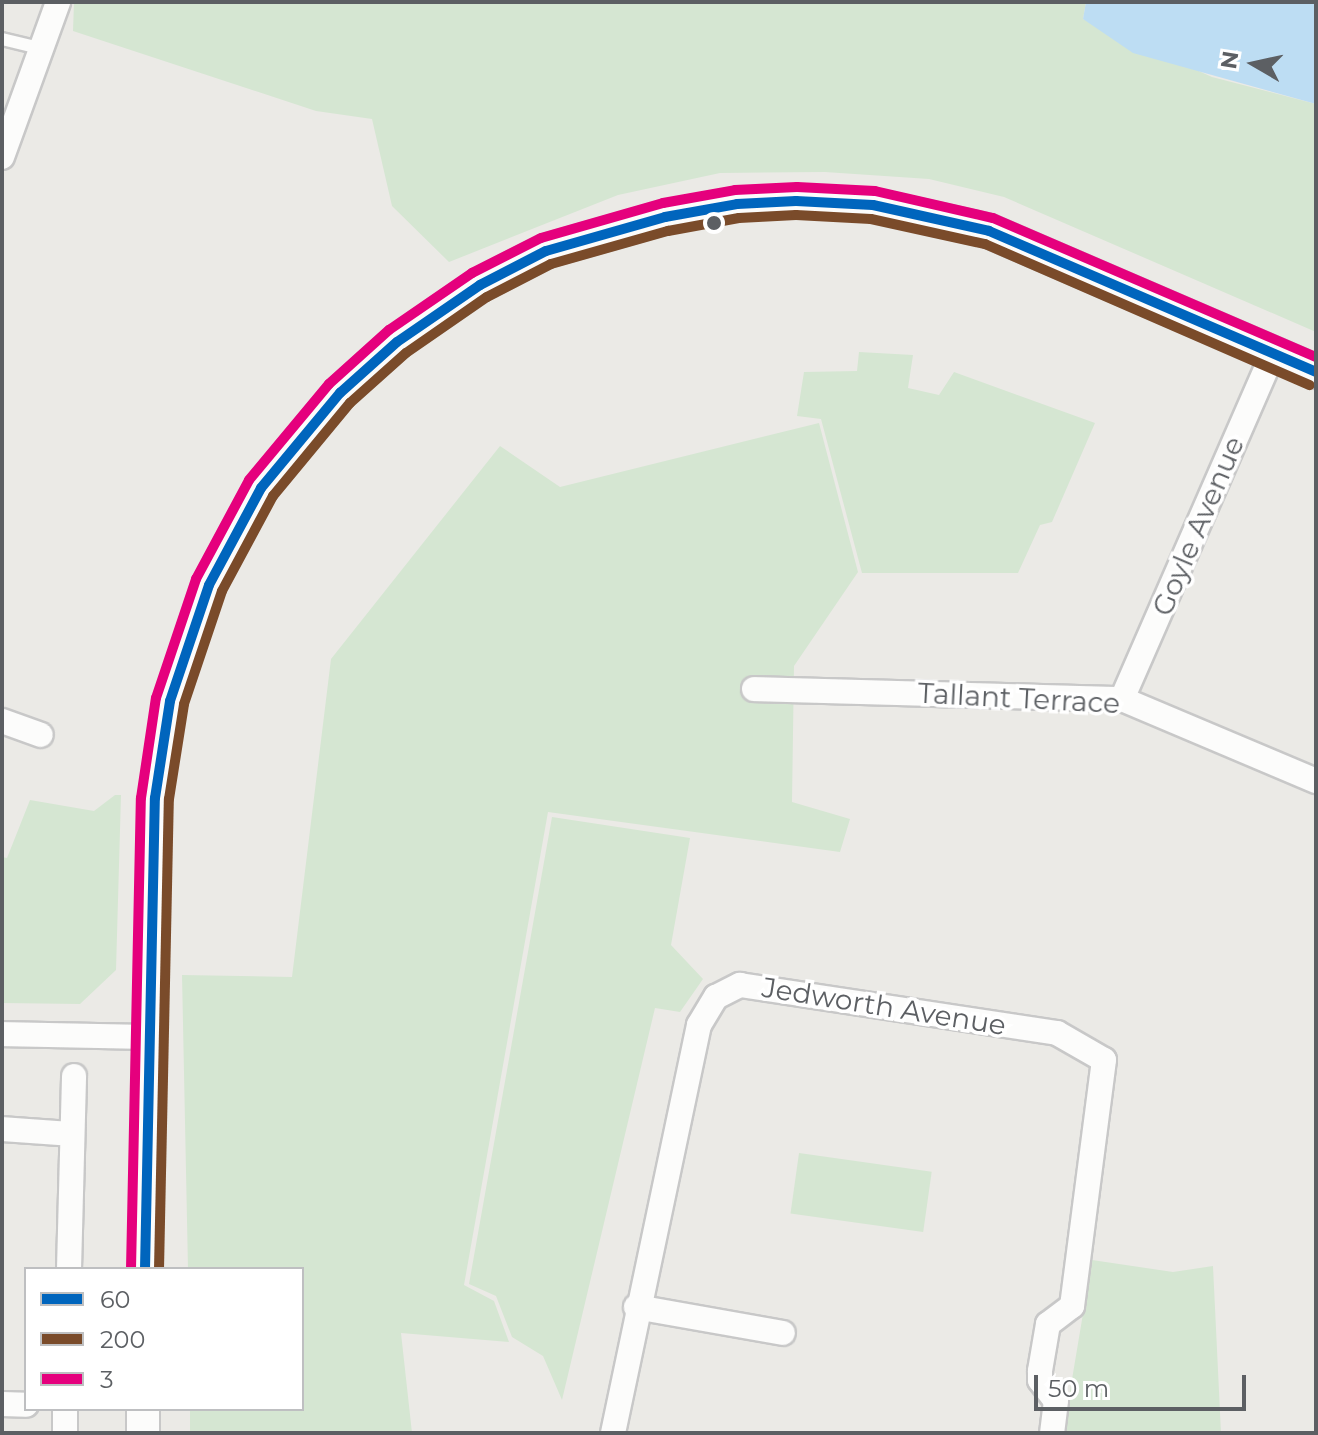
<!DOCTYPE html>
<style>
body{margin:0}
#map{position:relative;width:1318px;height:1435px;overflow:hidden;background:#ebeae6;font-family:Montserrat,sans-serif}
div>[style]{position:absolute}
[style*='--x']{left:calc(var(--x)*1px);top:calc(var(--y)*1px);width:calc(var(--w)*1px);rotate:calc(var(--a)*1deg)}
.green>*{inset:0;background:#d5e6d2;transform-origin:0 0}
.water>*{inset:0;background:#bdddf3}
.roads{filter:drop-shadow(2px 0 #c8c8c8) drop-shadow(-2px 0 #c8c8c8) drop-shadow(0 2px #c8c8c8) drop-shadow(0 -2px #c8c8c8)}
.service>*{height:12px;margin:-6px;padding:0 6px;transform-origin:6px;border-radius:6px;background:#fcfcfb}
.minor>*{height:24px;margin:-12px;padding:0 12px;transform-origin:12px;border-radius:12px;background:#fcfcfb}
.tertiary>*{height:32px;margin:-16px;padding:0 16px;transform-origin:16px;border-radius:16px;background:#fcfcfb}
.bus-1>*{height:10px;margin:-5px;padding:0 5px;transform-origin:5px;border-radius:5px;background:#0065bd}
.bus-2>*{height:10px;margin:-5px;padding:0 5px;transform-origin:5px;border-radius:5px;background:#7a4b2a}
.bus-3>*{height:10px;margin:-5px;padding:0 5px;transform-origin:5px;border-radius:5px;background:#e5007d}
.dots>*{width:22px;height:22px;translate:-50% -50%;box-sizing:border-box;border:4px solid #fff;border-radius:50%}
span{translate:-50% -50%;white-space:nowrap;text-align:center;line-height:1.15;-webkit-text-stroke:7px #fff;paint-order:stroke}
.street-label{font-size:28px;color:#5c5f63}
.frame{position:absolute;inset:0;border:4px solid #5c5f63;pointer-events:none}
.legend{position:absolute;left:24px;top:1267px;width:280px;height:144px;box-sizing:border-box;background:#fff;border:2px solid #bebfc1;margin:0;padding:10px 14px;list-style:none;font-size:24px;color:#5c5f63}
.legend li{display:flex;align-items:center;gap:16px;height:40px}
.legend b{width:40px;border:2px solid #bebfc1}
.north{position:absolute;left:1214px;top:24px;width:80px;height:80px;-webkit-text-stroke:6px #fff;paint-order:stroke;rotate:279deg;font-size:22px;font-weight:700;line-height:32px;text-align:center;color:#5c5f63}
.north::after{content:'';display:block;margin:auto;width:28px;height:36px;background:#5c5f63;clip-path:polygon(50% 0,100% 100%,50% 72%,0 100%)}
.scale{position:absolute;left:1034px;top:1375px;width:212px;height:36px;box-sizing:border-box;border:4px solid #5c5f63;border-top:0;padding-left:10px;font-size:24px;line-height:28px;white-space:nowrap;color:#5c5f63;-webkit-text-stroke:6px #fff;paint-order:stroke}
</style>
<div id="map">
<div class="green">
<i style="clip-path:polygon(74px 2px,1086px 2px,1083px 19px,1212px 77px,1316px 104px,1316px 332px,1004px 197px,929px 179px,825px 172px,720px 173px,618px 195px,449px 262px,392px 206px,372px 119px,316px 111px,73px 31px)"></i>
<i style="clip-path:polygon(859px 352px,913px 355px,908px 388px,939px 395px,954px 372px,1095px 423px,1052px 522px,1040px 525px,1018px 573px,862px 573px,821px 419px,797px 416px,804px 372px,857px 371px)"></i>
<i style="clip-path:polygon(819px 423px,858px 572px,794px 666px,792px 802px,850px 819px,840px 852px,548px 812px,464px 1285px,494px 1301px,509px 1342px,401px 1333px,412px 1433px,190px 1433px,190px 1409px,302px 1409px,302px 1269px,188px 1269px,182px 975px,292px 977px,331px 659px,500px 446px,560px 487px)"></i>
<i style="clip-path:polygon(115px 795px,121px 795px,116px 970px,80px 1004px,2px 1003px,2px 857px,7px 858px,30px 800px,94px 811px)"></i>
<i style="clip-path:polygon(552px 817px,690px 838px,671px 945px,703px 979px,680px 1012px,655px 1008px,562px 1400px,543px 1356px,512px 1337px,496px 1296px,469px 1284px)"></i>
<i style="left:799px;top:1153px;width:134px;height:61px;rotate:8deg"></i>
<i style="clip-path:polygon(1092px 1260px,1173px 1272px,1213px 1266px,1221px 1433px,1063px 1433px)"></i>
</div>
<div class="water">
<i style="clip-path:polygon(1086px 2px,1316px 2px,1316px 104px,1133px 53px,1083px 19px)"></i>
</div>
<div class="roads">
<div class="service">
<i style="--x:2;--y:39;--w:42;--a:13.7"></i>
</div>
<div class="minor">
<i style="--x:2;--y:157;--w:165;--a:-70.1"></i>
<i style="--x:754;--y:689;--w:368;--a:1.6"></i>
<i style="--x:1122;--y:699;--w:211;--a:22.9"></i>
<i style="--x:1122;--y:699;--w:378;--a:-66.4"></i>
<i style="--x:2;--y:721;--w:41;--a:19.7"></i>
<i style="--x:2;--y:1034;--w:147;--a:1.2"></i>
<i style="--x:2;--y:1129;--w:70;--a:4.1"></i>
<i style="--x:69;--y:1269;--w:193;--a:-88.5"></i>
<i style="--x:636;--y:1307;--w:149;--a:10"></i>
<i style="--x:2;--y:1404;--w:24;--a:2"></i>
<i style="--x:65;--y:1409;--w:24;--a:90"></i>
<i style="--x:613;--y:1433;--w:417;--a:-78.1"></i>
<i style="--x:699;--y:1025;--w:33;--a:-59"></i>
<i style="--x:716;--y:997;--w:27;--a:-27"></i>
<i style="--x:740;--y:985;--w:321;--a:8.6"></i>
<i style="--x:1057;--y:1033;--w:54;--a:29.9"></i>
<i style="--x:1104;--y:1060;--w:248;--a:97.4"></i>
<i style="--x:1072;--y:1306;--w:30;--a:143"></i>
<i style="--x:1048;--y:1324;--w:48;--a:99.7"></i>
<i style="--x:1040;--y:1371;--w:9;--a:90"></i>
<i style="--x:1040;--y:1380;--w:26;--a:53"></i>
<i style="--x:1056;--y:1401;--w:32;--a:97"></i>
</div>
<div class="tertiary">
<i style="--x:145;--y:1269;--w:471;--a:-88.8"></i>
<i style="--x:155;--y:798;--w:98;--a:-81.2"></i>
<i style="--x:170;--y:701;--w:122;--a:-71.4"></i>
<i style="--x:209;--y:585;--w:110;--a:-61.8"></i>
<i style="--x:261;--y:488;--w:124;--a:-50.3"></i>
<i style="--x:340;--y:393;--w:76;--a:-41.8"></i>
<i style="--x:397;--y:342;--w:101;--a:-34.5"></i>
<i style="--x:480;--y:285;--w:74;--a:-27.3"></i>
<i style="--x:546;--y:251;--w:124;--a:-15.9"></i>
<i style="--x:665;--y:217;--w:73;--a:-10.2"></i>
<i style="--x:737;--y:204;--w:59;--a:-2.9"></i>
<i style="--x:796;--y:201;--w:77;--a:3"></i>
<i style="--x:873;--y:205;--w:119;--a:12.6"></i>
<i style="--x:989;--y:231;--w:356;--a:23.3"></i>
<i style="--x:143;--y:1433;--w:24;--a:-90"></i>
</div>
</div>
<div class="bus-1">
<i style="--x:145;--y:1269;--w:471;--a:-88.8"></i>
<i style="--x:155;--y:798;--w:98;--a:-81.2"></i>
<i style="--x:170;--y:701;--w:122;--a:-71.4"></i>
<i style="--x:209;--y:585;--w:110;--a:-61.8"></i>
<i style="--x:261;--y:488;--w:124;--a:-50.3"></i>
<i style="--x:340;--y:393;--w:76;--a:-41.8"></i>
<i style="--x:397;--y:342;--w:101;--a:-34.5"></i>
<i style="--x:480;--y:285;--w:74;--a:-27.3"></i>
<i style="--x:546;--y:251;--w:124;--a:-15.9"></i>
<i style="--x:665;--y:217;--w:73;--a:-10.2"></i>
<i style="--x:737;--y:204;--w:59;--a:-2.9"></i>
<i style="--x:796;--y:201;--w:77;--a:3"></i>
<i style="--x:873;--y:205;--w:119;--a:12.6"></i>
<i style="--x:989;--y:231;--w:356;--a:23.3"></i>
</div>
<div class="bus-2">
<i style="--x:159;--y:1269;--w:470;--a:-88.8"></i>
<i style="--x:169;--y:799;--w:96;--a:-81"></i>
<i style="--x:184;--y:704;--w:119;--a:-71.4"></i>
<i style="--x:222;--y:591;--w:108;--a:-61.8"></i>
<i style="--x:273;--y:496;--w:121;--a:-50.4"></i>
<i style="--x:350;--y:403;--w:75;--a:-41.8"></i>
<i style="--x:406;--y:353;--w:98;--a:-34.7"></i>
<i style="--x:487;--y:297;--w:72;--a:-27.3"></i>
<i style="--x:551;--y:264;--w:122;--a:-15.8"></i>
<i style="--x:668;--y:231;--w:72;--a:-10.4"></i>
<i style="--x:739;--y:218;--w:57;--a:-3"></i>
<i style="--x:796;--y:215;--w:75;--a:3.1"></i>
<i style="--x:871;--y:219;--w:117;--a:12.4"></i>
<i style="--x:985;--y:244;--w:354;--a:23.5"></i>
</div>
<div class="bus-3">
<i style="--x:131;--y:1269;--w:471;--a:-88.8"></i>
<i style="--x:141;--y:798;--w:101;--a:-81.5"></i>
<i style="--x:156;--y:698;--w:126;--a:-71.4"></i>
<i style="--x:196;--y:579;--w:112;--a:-61.8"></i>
<i style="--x:249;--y:480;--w:125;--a:-50.2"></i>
<i style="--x:329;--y:384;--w:81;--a:-42"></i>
<i style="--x:389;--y:330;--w:101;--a:-34.5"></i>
<i style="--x:472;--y:273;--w:77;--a:-26.9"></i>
<i style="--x:541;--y:238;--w:127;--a:-16"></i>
<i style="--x:663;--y:203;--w:73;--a:-10.2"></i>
<i style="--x:735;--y:190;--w:62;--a:-2.8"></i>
<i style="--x:797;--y:187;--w:78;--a:2.9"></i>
<i style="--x:875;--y:191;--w:121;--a:12.9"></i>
<i style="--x:993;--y:218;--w:352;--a:23.3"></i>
</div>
<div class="dots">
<i style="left:714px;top:223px;background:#5c5f63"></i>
</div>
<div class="street-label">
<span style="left:1198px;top:526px;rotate:-67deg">Goyle Avenue</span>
<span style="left:1019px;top:698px;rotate:3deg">Tallant Terrace</span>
<span style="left:884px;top:1006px;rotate:9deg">Jedworth Avenue</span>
</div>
<div class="frame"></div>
<ul class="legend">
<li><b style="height:10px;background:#0065bd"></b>60</li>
<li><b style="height:10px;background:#7a4b2a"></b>200</li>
<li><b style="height:10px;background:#e5007d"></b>3</li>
</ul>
<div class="north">N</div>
<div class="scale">50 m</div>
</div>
